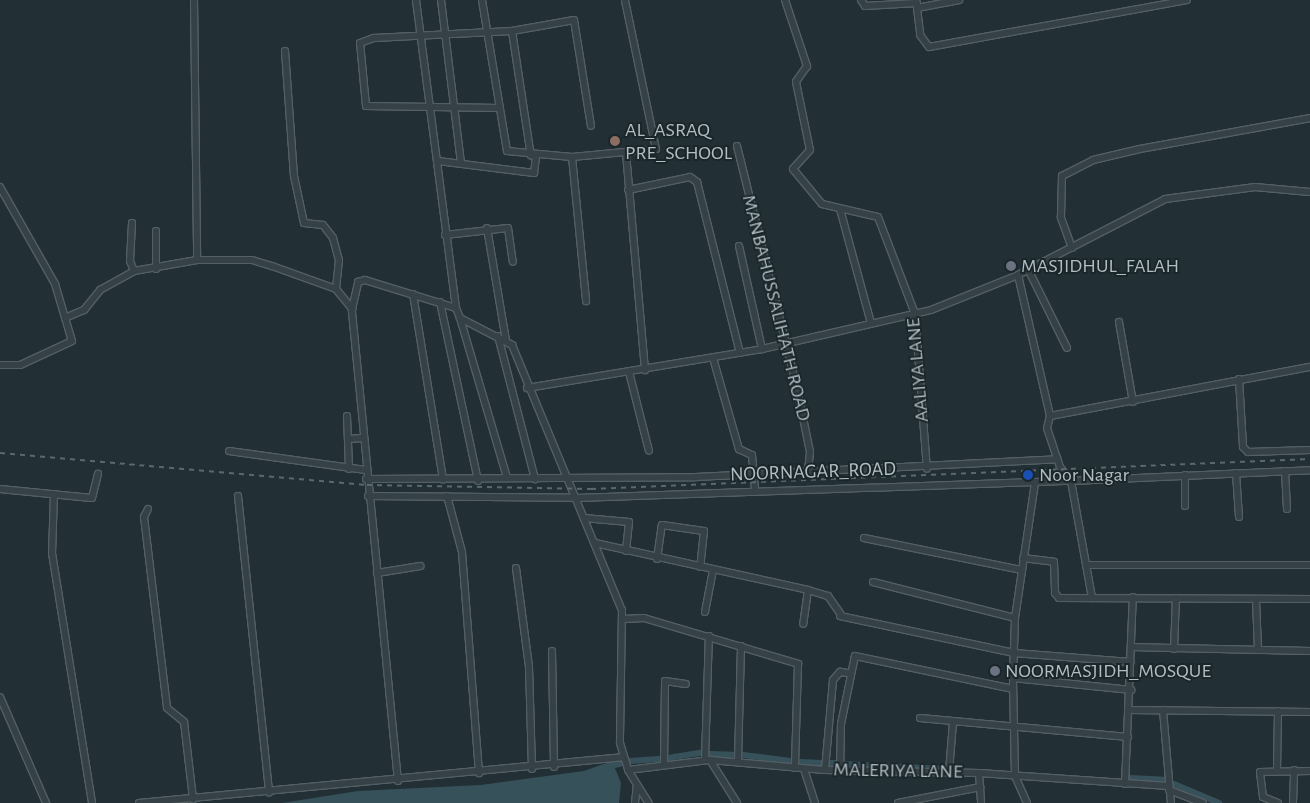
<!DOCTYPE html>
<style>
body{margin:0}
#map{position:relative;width:1310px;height:803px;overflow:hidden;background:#223035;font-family:"Alegreya Sans",sans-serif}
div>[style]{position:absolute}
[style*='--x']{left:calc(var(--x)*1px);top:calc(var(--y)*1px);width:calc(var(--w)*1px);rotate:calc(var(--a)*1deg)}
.water>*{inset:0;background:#37515b}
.canal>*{height:6px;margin:-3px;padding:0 3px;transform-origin:3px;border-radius:3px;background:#37515b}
.roads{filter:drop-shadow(1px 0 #535f64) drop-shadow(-1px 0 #535f64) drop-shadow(0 1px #535f64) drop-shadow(0 -1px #535f64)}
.minor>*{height:6px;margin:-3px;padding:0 3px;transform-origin:3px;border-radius:3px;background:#354146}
.rail>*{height:2px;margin-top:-1px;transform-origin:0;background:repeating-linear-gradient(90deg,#5a686f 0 5px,transparent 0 10px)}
.dots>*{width:14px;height:14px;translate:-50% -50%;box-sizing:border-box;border:2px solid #1b262b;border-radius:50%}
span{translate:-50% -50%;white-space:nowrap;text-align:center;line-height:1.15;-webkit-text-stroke:4px #1b262b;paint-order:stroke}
.poi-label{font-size:20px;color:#b0bdc3}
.left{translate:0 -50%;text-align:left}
.street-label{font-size:20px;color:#b0bdc3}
</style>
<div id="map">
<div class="water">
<i style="clip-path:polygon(612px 761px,621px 783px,619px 803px,282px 803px,358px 791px,481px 785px,584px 771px)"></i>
</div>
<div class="canal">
<i style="--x:710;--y:754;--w:23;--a:2"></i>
<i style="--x:743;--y:755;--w:48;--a:7.1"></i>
<i style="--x:668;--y:758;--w:33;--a:-9"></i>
<i style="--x:630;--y:761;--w:29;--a:-4"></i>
<i style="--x:800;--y:762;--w:21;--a:3"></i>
<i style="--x:830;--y:763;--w:6;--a:0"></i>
<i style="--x:844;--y:764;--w:100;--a:2.9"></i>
<i style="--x:614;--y:765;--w:6;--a:-9"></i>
<i style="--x:1130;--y:778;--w:34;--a:3"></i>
<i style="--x:1174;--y:784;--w:49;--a:22.9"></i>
</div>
<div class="roads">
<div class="minor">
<i style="--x:194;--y:0;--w:260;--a:89.3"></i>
<i style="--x:416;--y:0;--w:311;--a:82.6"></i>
<i style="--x:456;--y:308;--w:11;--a:68"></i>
<i style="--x:460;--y:318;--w:59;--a:27.4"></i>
<i style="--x:512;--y:345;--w:287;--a:67.5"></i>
<i style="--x:622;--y:610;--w:133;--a:90.9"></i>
<i style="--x:620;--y:743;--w:28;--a:73"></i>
<i style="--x:628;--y:770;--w:39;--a:58"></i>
<i style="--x:441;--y:0;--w:164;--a:83"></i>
<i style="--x:482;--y:0;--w:153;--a:80.6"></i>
<i style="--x:507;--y:151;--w:65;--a:5.3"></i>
<i style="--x:572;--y:157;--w:84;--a:-5.4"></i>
<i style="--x:656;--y:149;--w:152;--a:-101.8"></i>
<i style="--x:785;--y:0;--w:70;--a:71.6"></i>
<i style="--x:807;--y:66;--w:19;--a:125"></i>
<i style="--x:796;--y:82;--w:69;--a:78.4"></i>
<i style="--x:810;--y:150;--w:25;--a:132"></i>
<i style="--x:793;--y:169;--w:45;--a:50.4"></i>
<i style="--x:822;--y:204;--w:57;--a:13.1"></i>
<i style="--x:878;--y:217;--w:104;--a:69.1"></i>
<i style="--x:915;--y:314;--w:155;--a:85.6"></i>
<i style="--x:861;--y:0;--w:7;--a:56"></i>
<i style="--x:865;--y:6;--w:52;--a:-3.3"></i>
<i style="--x:916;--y:0;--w:35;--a:83"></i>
<i style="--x:920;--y:35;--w:15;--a:53"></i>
<i style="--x:929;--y:47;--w:262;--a:-10.3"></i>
<i style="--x:917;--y:8;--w:43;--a:-10.8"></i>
<i style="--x:512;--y:31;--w:63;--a:-10.1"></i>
<i style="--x:574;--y:20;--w:107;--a:80.9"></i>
<i style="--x:285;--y:51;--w:125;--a:85.9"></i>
<i style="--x:294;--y:176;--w:48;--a:78"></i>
<i style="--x:304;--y:223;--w:19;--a:6"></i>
<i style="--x:323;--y:225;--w:16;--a:52"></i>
<i style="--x:333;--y:238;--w:23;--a:75"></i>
<i style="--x:339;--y:260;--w:29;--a:96"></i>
<i style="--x:500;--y:108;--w:134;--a:-179.1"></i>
<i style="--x:366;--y:106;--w:63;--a:-95.4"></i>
<i style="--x:360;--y:43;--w:15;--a:-20"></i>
<i style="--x:374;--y:38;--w:138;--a:-2.9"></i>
<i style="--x:512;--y:31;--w:126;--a:81.4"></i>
<i style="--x:737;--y:146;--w:254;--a:76.1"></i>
<i style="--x:798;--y:393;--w:60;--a:78.5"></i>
<i style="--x:810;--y:452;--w:20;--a:96"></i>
<i style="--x:626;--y:153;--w:218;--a:85"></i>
<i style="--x:572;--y:157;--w:145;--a:84.4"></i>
<i style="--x:438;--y:161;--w:97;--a:7.1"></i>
<i style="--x:534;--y:173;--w:17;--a:-83"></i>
<i style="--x:0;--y:187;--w:112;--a:60.4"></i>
<i style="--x:55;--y:284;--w:59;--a:73.4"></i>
<i style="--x:72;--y:341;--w:57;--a:155.2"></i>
<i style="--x:20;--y:365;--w:20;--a:180"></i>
<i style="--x:628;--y:190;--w:63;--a:-11.8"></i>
<i style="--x:690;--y:177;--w:9;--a:36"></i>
<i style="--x:697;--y:182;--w:176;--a:75.9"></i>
<i style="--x:840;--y:209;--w:118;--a:74.8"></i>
<i style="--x:132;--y:223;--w:38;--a:93"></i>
<i style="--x:130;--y:261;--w:11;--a:68"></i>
<i style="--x:487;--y:228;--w:114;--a:80.4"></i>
<i style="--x:445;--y:235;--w:63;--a:-6.3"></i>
<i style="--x:508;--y:228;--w:34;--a:82"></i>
<i style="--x:739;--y:246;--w:106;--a:77.4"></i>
<i style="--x:1072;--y:248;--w:33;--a:-110"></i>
<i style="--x:1061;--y:217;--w:41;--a:-88.6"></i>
<i style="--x:1062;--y:176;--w:35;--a:-27"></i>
<i style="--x:1093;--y:160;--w:48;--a:-13.2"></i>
<i style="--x:1140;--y:149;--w:173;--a:-10.3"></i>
<i style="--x:156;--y:269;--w:38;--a:-90"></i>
<i style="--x:1028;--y:269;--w:88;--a:63.7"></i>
<i style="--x:1018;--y:275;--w:145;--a:77.2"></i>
<i style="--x:1050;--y:416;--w:12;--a:104"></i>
<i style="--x:1047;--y:428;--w:41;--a:71.6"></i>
<i style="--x:1060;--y:467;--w:18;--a:52"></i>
<i style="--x:1071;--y:481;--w:239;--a:-2.6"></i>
<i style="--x:413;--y:294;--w:188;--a:80.8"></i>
<i style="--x:440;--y:302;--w:183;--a:78"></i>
<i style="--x:65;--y:318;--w:21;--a:-23"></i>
<i style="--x:84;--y:310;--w:26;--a:-51"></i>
<i style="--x:100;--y:290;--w:39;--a:-29"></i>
<i style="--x:134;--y:271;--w:64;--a:-9.9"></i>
<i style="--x:197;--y:260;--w:55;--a:0"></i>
<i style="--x:252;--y:260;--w:21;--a:17"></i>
<i style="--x:272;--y:266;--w:68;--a:19.8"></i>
<i style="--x:336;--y:289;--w:26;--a:51"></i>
<i style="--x:460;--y:318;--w:167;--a:73.6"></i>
<i style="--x:1119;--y:322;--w:81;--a:80.1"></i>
<i style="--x:498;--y:336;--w:148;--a:75.5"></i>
<i style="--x:713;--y:358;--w:95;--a:74.1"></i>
<i style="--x:739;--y:449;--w:14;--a:25"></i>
<i style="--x:752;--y:455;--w:37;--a:85"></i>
<i style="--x:629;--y:372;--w:81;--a:75.8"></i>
<i style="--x:1239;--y:379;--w:68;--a:86.6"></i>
<i style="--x:1243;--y:447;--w:7;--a:45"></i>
<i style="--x:1248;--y:452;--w:62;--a:-1.8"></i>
<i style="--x:527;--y:388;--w:238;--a:-9.4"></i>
<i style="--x:762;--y:349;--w:173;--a:-13"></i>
<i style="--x:931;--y:310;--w:94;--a:-21.9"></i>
<i style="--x:1018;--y:275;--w:165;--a:-27.3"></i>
<i style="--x:1165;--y:199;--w:91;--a:-7.6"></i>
<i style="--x:1255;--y:187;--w:55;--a:5.2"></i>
<i style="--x:347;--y:416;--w:53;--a:87.8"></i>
<i style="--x:1050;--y:416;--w:265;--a:-10.7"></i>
<i style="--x:348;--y:439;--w:15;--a:-4"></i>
<i style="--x:229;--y:451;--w:138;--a:7.9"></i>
<i style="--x:1285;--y:471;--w:38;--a:87"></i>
<i style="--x:1236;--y:473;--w:44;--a:86.1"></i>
<i style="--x:366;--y:479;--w:330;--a:-0.3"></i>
<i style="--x:696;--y:477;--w:362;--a:-2.8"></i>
<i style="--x:0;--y:489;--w:92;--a:5.6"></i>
<i style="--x:92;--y:498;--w:25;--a:-76"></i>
<i style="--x:54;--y:494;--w:59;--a:91.9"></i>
<i style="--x:52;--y:553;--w:253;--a:80.9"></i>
<i style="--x:238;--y:496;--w:298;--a:84"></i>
<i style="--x:368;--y:496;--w:209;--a:0.5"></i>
<i style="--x:577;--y:498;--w:458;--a:-2"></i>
<i style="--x:447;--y:496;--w:58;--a:75"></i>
<i style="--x:462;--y:552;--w:222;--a:85.6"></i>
<i style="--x:1185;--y:506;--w:31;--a:-90"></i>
<i style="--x:148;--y:509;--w:9;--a:117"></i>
<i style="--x:144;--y:517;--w:192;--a:83.1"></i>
<i style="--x:167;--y:708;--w:22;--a:39"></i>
<i style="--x:184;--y:722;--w:78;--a:83.3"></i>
<i style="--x:584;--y:518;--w:45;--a:5.1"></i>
<i style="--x:629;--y:522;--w:29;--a:96"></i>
<i style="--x:864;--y:538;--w:160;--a:11.5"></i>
<i style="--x:595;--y:543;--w:218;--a:12.4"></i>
<i style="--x:808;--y:590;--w:34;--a:98"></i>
<i style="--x:1023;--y:558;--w:31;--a:7"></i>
<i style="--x:1054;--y:562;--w:31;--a:88"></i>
<i style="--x:1055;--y:593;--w:6;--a:51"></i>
<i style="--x:1059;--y:598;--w:251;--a:0.2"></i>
<i style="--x:657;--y:559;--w:34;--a:-82"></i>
<i style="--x:662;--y:525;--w:42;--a:8.1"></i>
<i style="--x:704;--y:531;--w:36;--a:96"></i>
<i style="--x:1089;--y:565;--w:221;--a:0"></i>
<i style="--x:516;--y:568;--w:100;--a:82.5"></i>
<i style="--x:529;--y:667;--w:102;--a:88.3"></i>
<i style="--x:377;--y:573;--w:44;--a:-9.2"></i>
<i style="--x:873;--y:582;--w:146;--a:14.2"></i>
<i style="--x:808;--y:590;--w:21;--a:17"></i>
<i style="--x:828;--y:596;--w:21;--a:55"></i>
<i style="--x:1256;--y:600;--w:50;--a:87.7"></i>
<i style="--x:705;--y:612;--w:43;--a:-79.2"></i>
<i style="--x:840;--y:616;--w:178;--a:12"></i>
<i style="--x:1014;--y:653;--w:117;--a:4.4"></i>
<i style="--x:623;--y:619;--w:21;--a:-3"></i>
<i style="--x:644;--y:618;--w:161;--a:16.6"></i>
<i style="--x:798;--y:664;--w:104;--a:91.7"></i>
<i style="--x:1132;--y:647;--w:178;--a:1.3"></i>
<i style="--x:1174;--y:649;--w:51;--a:-87.8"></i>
<i style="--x:552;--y:651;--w:116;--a:89"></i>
<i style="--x:1013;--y:678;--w:119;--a:5.8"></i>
<i style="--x:0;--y:697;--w:116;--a:66.5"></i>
<i style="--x:1130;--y:710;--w:180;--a:0.6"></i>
<i style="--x:1163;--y:710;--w:93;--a:85.1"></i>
<i style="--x:920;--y:718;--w:209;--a:5.2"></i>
<i style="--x:705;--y:760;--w:124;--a:-88.2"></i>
<i style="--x:710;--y:760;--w:51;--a:57.9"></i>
<i style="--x:738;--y:761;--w:115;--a:-88.5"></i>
<i style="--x:664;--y:765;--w:84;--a:-89.3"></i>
<i style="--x:665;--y:681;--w:21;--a:8"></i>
<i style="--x:804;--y:769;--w:36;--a:72"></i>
<i style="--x:628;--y:770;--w:83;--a:-7"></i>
<i style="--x:710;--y:760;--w:115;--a:5"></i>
<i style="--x:825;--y:770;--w:154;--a:1.1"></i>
<i style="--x:979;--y:773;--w:190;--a:3.9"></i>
<i style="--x:825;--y:770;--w:90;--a:-84.9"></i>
<i style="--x:833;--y:680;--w:11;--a:-49"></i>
<i style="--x:840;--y:672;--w:8;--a:7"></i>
<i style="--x:1277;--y:770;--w:59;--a:-89"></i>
<i style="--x:840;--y:771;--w:47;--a:-88.8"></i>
<i style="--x:841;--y:724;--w:69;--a:-78.4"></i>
<i style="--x:855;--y:656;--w:161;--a:11.8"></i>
<i style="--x:949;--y:772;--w:50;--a:-85.4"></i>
<i style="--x:979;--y:773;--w:30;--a:86"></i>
<i style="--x:398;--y:781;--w:474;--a:-95.6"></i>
<i style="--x:352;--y:309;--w:28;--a:-77"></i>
<i style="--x:358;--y:282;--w:7;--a:-16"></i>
<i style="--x:365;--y:280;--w:95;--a:17.1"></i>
<i style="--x:1125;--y:784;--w:187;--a:-87.6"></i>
<i style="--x:1169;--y:790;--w:36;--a:21"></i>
<i style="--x:139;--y:803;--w:485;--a:-5.4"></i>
<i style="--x:635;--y:803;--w:18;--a:-84"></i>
<i style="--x:898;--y:803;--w:84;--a:-11"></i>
<i style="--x:1027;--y:803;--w:30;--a:-114"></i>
<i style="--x:1015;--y:776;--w:98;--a:-91.2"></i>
<i style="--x:1013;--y:678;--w:60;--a:-88.1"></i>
<i style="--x:1015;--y:618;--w:137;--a:-81.6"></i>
<i style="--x:1035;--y:482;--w:36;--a:-2"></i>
<i style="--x:1071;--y:481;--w:119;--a:79.8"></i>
<i style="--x:1278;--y:803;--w:16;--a:-158"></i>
<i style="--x:1263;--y:797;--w:25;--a:-97"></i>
<i style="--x:1260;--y:772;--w:50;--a:-1.1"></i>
<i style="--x:1293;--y:803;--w:33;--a:-88"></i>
</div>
</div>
<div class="rail">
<i style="--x:0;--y:453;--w:368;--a:5"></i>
<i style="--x:367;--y:485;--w:224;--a:1"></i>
<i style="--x:591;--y:489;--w:720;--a:-2.39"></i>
</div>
<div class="dots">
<i style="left:615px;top:141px;background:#8d6e63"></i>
<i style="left:1011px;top:266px;background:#6b7280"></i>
<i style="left:1028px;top:475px;background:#1a4fb4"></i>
<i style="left:995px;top:671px;background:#6b7280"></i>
</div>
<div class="poi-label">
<span class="left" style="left:625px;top:142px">AL_ASRAQ<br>PRE_SCHOOL</span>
<span class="left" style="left:1021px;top:266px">MASJIDHUL_FALAH</span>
<span class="left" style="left:1039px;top:475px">Noor Nagar</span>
<span class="left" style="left:1005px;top:671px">NOORMASJIDH_MOSQUE</span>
</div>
<div class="street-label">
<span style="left:776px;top:308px;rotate:76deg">MANBAHUSSALIHATH ROAD</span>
<span style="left:918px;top:370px;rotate:-95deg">AALIYA LANE</span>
<span style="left:813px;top:472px;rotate:-2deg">NOORNAGAR_ROAD</span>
<span style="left:898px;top:771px;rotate:1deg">MALERIYA LANE</span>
</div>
</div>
